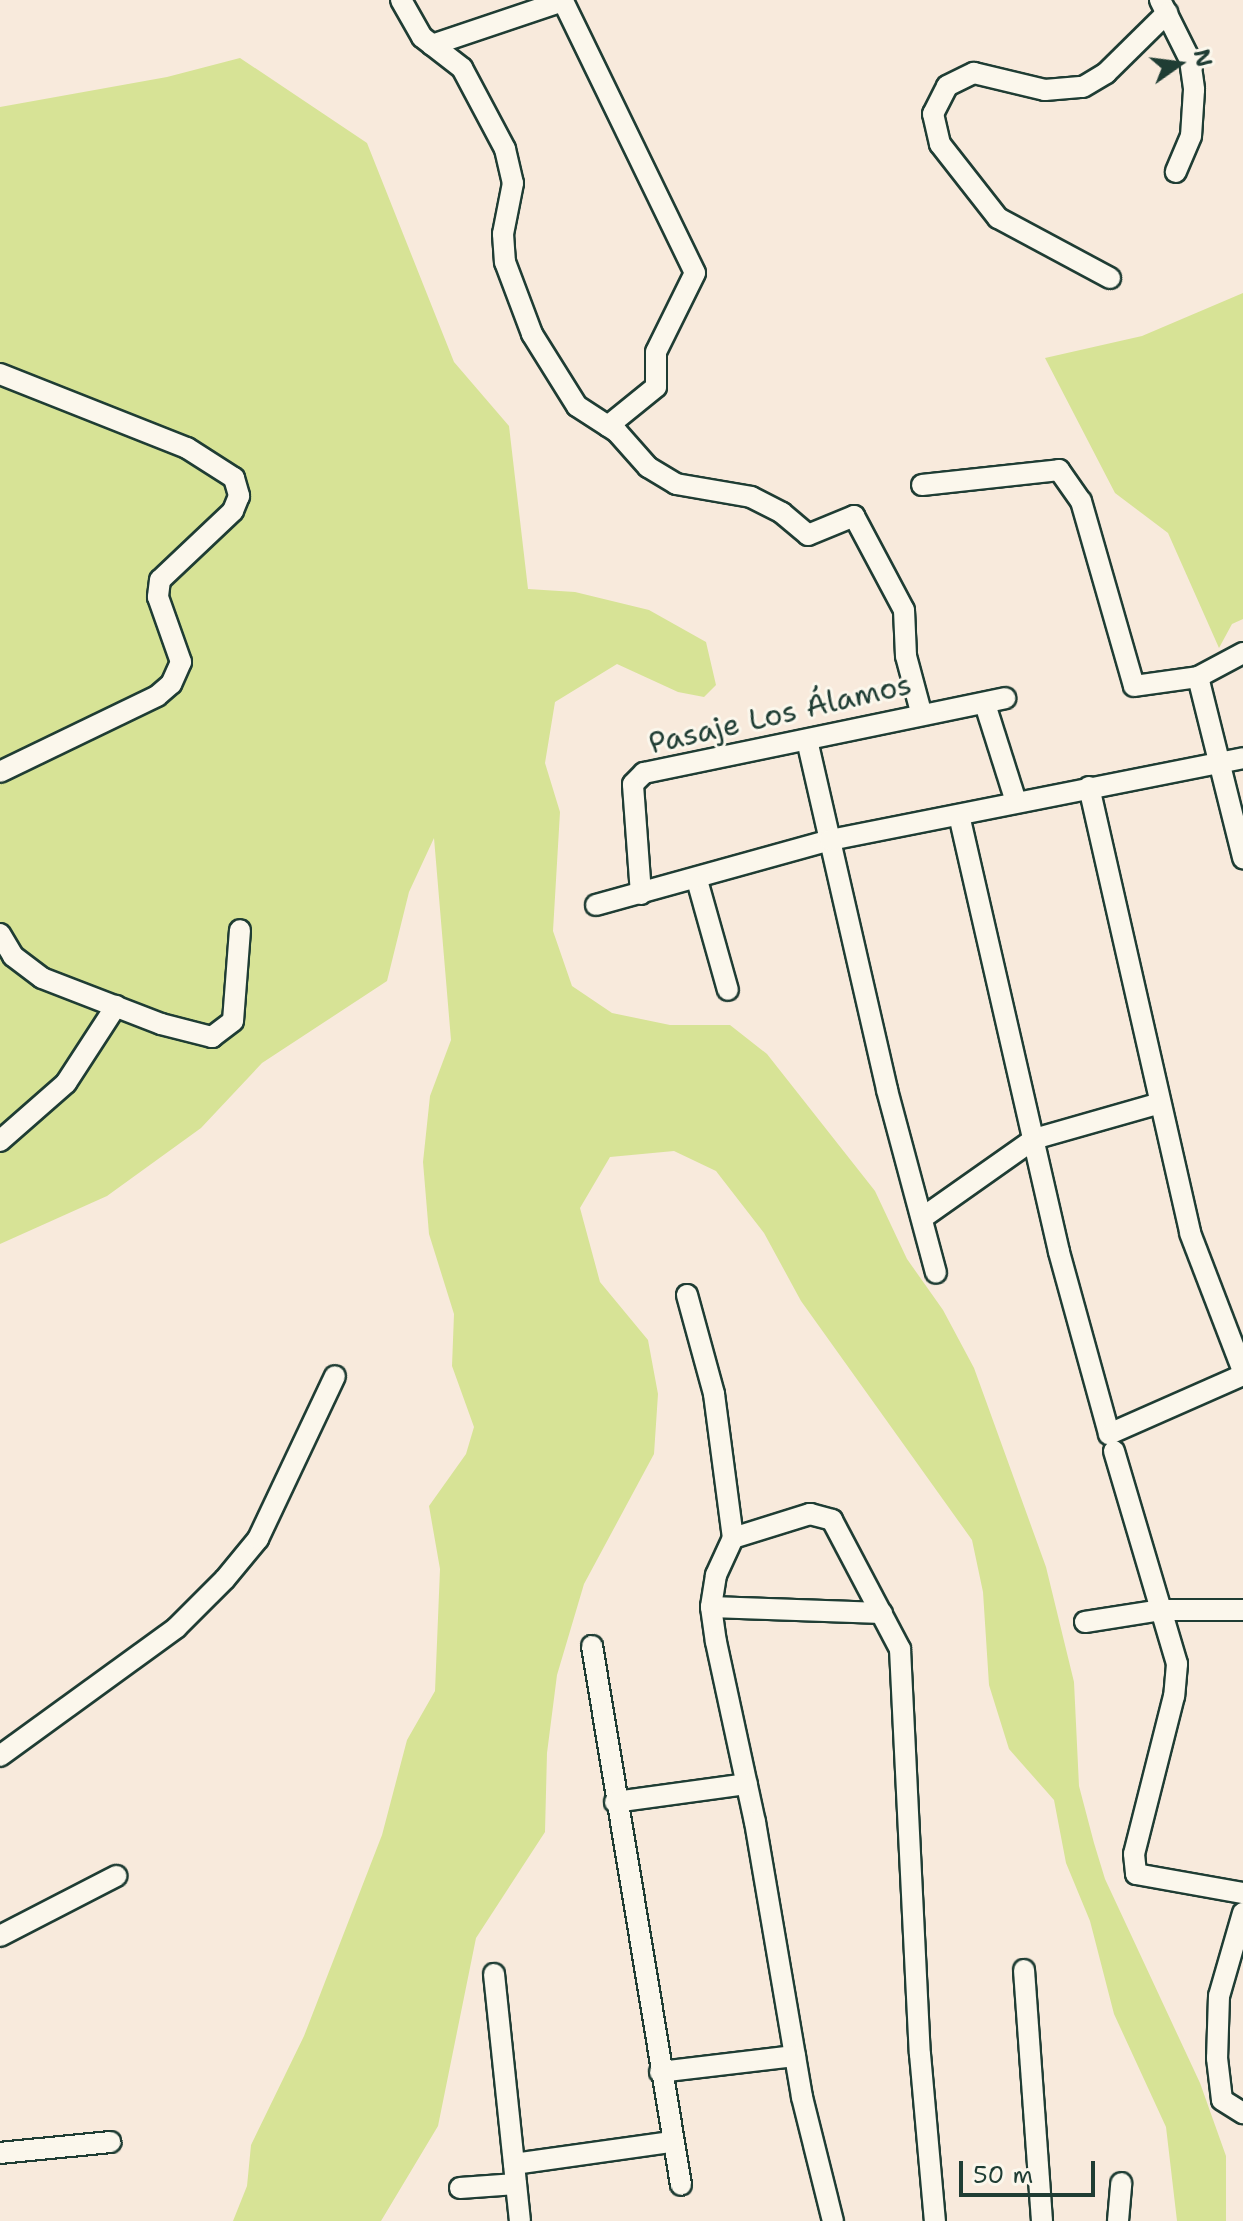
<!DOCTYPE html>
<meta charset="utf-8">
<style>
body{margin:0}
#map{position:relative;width:1243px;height:2221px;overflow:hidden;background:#f8eadc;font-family:"Shantell Sans",sans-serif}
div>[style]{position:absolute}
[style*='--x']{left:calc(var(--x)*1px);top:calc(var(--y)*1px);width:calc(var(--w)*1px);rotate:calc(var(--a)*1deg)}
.green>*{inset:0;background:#d7e396}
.roads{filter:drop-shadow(2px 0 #1f3d34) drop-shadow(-2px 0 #1f3d34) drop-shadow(0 2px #1f3d34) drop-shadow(0 -2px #1f3d34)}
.minor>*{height:20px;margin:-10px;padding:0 10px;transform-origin:10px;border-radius:10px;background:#fbf7ec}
span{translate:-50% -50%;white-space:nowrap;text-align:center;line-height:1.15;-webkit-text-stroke:6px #fbf7ec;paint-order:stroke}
.street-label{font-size:30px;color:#1f3d34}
.north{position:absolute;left:1139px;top:24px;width:80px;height:80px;-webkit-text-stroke:6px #fbf7ec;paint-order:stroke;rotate:76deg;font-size:22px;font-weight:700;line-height:32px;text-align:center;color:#1f3d34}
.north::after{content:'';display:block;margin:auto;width:28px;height:36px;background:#1f3d34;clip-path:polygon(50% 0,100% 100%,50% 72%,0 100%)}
.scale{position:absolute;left:959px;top:2161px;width:136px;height:36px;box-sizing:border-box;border:4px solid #1f3d34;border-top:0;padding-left:10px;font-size:24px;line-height:28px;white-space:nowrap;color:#1f3d34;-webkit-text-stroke:6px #fbf7ec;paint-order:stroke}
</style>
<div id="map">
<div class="green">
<i style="clip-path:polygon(240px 58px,367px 143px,454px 362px,509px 426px,528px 589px,575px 592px,649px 610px,706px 642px,716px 685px,704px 697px,678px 692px,617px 664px,555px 702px,545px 763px,560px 812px,553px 931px,572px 986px,612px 1013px,670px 1025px,730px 1025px,767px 1054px,875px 1191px,907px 1259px,943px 1310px,974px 1368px,1046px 1567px,1074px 1682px,1079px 1786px,1094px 1843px,1105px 1879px,1200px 2083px,1226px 2156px,1226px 2221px,1177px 2221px,1166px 2127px,1114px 2014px,1090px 1921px,1066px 1863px,1054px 1800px,1009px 1749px,989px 1685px,983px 1592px,972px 1540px,801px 1301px,764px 1233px,716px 1171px,674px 1151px,610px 1157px,580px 1208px,600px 1282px,648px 1340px,658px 1394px,654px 1454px,584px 1584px,557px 1675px,547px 1753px,545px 1832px,476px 1938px,438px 2126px,381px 2221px,233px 2221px,247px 2186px,251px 2145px,304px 2036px,382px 1835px,407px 1740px,435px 1691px,440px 1569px,429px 1506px,466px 1454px,474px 1427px,452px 1366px,454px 1314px,429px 1234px,423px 1162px,430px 1096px,451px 1040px,434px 838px,409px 892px,387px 981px,262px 1063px,201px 1128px,107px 1196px,0 1244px,0 107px,167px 77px)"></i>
<i style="clip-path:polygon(1243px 293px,1243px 619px,1232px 624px,1219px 648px,1168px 533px,1115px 493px,1045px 358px,1142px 336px)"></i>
</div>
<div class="roads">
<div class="minor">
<i style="--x:401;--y:0;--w:43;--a:60.4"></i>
<i style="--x:422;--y:37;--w:51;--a:37.8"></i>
<i style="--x:462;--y:68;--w:92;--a:62"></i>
<i style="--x:505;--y:149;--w:35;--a:77"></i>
<i style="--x:513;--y:183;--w:52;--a:101.1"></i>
<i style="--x:503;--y:234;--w:28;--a:86"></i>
<i style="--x:505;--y:262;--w:77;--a:69.4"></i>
<i style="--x:532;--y:334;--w:85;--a:58"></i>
<i style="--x:577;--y:406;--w:48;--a:33"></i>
<i style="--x:617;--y:432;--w:47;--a:48.5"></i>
<i style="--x:648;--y:467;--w:33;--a:31"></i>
<i style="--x:676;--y:484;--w:76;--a:9.8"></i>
<i style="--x:751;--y:497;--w:35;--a:27"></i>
<i style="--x:782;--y:513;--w:34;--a:40"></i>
<i style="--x:808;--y:535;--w:50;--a:-22.4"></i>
<i style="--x:854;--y:516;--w:106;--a:62"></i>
<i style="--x:904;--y:610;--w:46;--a:87.5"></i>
<i style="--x:906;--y:656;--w:58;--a:75"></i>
<i style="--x:1160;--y:0;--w:67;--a:63.4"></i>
<i style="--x:1190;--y:60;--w:30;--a:82"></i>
<i style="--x:1194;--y:90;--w:46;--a:93.7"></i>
<i style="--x:1191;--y:136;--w:39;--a:113"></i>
<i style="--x:432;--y:45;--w:138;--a:-18.6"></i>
<i style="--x:563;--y:1;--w:302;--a:64.1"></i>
<i style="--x:695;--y:273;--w:88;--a:116.3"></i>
<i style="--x:656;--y:352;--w:35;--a:90"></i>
<i style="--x:656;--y:387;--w:62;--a:140.9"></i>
<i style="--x:1110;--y:278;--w:127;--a:-151.8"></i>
<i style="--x:998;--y:218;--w:94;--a:-128.1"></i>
<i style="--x:940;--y:144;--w:31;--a:-103"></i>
<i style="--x:933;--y:114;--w:31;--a:-63"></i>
<i style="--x:947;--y:86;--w:30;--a:-26"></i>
<i style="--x:974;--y:73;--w:73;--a:13.5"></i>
<i style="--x:1045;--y:90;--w:38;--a:-5"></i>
<i style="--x:1083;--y:87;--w:27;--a:-31"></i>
<i style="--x:1106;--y:73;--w:86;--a:-44.5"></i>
<i style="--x:0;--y:374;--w:201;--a:21.6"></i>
<i style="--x:187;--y:448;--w:56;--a:32.6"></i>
<i style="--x:234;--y:478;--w:19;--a:74"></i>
<i style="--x:239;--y:496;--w:16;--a:112"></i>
<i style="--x:233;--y:511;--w:100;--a:136.6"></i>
<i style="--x:160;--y:580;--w:17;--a:97"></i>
<i style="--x:158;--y:597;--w:69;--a:70.5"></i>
<i style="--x:181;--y:662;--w:24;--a:114"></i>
<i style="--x:171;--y:684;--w:18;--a:139"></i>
<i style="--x:157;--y:696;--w:174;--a:154.2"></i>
<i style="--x:922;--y:485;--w:138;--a:-6.2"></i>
<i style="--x:1059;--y:470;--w:38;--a:55"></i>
<i style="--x:1081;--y:501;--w:192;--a:74"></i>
<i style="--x:1134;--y:686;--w:65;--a:-8"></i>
<i style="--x:1198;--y:677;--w:187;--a:76"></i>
<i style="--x:1198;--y:677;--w:51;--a:-28.1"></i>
<i style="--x:985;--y:704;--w:103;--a:72.4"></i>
<i style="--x:807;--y:740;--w:359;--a:77.1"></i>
<i style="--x:887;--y:1090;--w:189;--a:75"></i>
<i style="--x:1089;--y:787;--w:457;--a:77.2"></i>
<i style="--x:1190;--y:1233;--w:148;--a:69"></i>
<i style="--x:959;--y:815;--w:448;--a:77.1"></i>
<i style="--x:1059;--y:1252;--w:189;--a:74.6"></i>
<i style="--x:1109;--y:1434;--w:146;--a:-23.8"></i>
<i style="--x:697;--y:880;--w:114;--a:74.3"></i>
<i style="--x:641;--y:894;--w:110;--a:-94.2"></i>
<i style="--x:633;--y:784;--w:16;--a:-45"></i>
<i style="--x:644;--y:773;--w:369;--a:-11.7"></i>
<i style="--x:596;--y:905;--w:243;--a:-15.5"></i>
<i style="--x:830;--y:840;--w:421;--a:-11.2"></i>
<i style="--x:0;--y:934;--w:26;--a:59"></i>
<i style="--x:13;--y:956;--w:36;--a:37"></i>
<i style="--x:42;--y:978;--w:128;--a:21.1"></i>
<i style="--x:161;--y:1024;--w:53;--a:14.3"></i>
<i style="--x:212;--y:1037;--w:26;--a:-37"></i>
<i style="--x:233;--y:1021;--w:91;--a:-85.6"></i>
<i style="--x:0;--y:1141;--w:88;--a:-41.3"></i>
<i style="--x:66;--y:1083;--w:92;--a:-57"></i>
<i style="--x:925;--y:1216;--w:133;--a:-35.2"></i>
<i style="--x:1034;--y:1139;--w:131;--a:-15.9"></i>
<i style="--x:687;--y:1295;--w:103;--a:74.7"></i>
<i style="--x:714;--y:1394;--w:145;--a:82.5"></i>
<i style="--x:733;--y:1538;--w:41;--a:114.7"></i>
<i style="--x:716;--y:1575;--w:32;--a:99"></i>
<i style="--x:711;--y:1607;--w:35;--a:82"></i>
<i style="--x:716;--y:1642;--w:184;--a:77.8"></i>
<i style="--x:755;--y:1822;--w:279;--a:80.3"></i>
<i style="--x:802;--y:2097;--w:128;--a:76"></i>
<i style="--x:1114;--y:1451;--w:222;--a:73.5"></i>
<i style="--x:1177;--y:1664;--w:32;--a:95"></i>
<i style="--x:1174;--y:1696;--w:163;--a:104.2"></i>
<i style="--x:1134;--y:1854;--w:20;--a:84"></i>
<i style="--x:1136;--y:1874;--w:109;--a:10.1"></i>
<i style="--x:733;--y:1538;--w:81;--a:-17.3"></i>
<i style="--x:810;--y:1514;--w:23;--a:15"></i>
<i style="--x:832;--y:1520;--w:146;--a:62.2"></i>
<i style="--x:900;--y:1649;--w:405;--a:87.2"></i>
<i style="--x:920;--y:2054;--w:168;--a:84.9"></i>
<i style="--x:711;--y:1607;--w:171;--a:2"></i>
<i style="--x:1085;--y:1622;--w:78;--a:-8.9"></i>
<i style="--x:1162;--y:1610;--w:81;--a:0"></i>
<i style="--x:592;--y:1646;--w:546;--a:80.62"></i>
<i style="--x:0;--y:1756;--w:218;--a:-36"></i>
<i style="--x:176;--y:1628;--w:69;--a:-45"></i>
<i style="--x:225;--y:1579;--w:52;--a:-50.5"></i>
<i style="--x:258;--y:1539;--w:180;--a:-64.7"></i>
<i style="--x:615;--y:1802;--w:133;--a:-7.8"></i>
<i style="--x:1243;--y:1913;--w:86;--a:106.1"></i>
<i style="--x:1219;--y:1996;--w:62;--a:91.8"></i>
<i style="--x:1217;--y:2058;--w:42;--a:83.2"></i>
<i style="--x:1222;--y:2100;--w:25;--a:32"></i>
<i style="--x:0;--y:1936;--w:131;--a:-27.3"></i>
<i style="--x:1024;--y:1970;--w:252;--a:85.9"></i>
<i style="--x:494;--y:1974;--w:248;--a:84"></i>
<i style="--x:660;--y:2072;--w:136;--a:-6.8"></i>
<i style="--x:0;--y:2153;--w:111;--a:-5.7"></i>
<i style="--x:514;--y:2164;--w:159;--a:-8"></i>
<i style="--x:460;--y:2188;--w:56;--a:-4.1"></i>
<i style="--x:1118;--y:2221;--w:38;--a:-85"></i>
</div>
</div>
<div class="street-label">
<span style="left:780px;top:714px;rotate:-13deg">Pasaje Los Álamos</span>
</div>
<div class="north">N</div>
<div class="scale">50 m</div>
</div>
